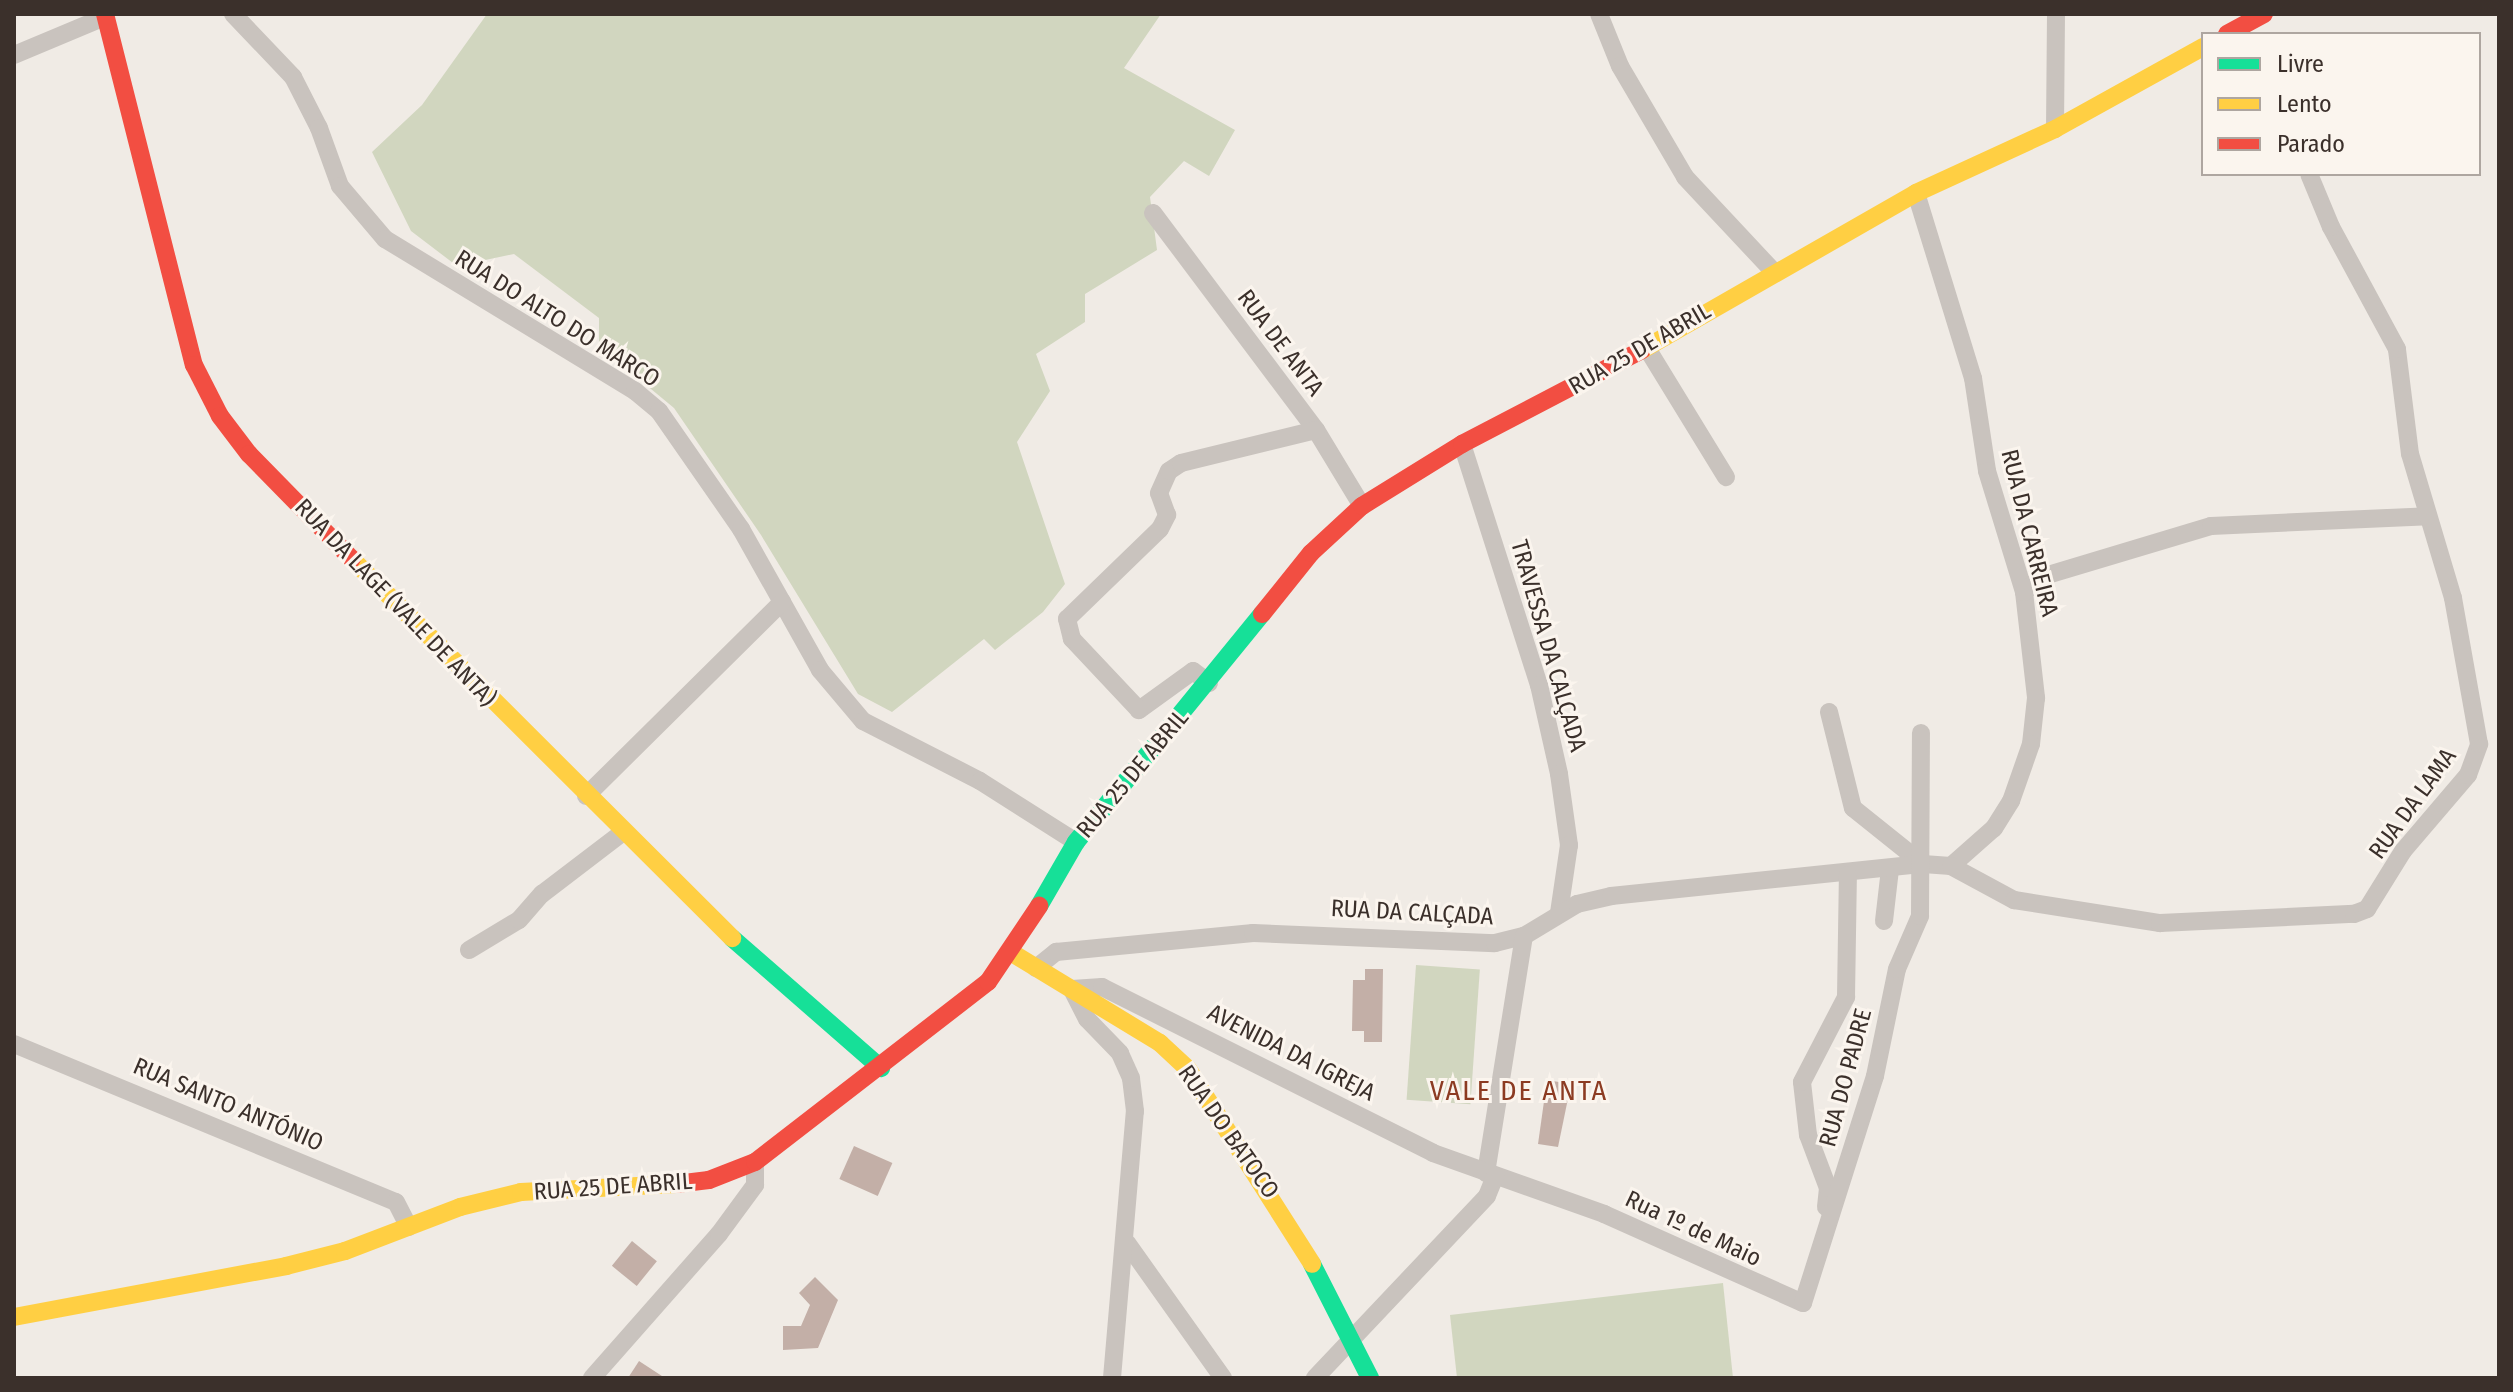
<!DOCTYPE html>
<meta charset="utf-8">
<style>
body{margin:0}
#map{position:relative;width:2513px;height:1392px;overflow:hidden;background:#f0ebe5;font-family:"Fira Sans Condensed",sans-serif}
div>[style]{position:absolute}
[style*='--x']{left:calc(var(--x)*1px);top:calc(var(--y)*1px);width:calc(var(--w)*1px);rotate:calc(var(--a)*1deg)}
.green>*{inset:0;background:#d1d6bf;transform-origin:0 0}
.building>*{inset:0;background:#c3afa7;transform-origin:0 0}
.street>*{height:18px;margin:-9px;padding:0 9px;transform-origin:9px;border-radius:9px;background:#c9c3be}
.fast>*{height:18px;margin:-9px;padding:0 9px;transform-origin:9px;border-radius:9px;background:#16e098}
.slow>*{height:18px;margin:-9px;padding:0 9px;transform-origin:9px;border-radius:9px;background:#ffcf43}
.jam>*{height:18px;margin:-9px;padding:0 9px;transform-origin:9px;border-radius:9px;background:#f24e42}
span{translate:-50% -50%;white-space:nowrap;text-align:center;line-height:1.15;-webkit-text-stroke:6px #fbf5ee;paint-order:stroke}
.street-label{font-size:24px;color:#3b302b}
.quarter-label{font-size:28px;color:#8c3b22;letter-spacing:2px}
.frame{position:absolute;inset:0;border:16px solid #3b302b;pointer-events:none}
.legend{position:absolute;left:2201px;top:32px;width:280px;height:144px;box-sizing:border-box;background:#fbf5ee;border:2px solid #aea6a0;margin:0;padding:10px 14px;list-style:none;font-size:24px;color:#3b302b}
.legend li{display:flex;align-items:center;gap:16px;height:40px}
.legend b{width:40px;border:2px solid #aea6a0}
</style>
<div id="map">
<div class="green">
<i style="clip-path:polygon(487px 14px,1161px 14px,1124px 68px,1235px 130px,1209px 176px,1184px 161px,1150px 197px,1157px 250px,1085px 294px,1085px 322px,1036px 354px,1050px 391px,1017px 442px,1065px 584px,1043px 612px,995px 650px,984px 639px,892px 712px,858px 694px,761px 535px,674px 408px,599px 346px,599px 318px,514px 254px,457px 266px,411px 231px,372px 152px,422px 105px)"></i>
<i style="left:1416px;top:965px;width:64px;height:135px;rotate:4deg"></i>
<i style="clip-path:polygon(1723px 1283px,1733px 1378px,1457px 1378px,1450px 1315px)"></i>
</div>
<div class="building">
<i style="clip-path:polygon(1365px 969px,1383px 969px,1382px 1042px,1364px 1042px,1364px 1031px,1352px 1031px,1353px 980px,1365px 980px)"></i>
<i style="clip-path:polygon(1547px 1080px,1571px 1084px,1558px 1147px,1538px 1144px)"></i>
<i style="left:854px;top:1146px;width:42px;height:36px;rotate:24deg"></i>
<i style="left:632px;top:1241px;width:32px;height:32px;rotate:39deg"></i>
<i style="clip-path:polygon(815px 1277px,838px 1300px,818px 1348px,783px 1350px,783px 1326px,801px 1326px,810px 1305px,799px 1293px)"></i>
<i style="clip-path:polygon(639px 1361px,665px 1378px,628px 1378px)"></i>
</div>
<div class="street">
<i style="--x:233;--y:14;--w:87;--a:46.4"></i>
<i style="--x:293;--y:77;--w:57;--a:63"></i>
<i style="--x:319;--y:128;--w:62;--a:70.1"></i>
<i style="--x:340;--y:186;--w:70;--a:49.7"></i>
<i style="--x:385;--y:239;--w:293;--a:31.3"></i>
<i style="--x:635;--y:391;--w:31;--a:40"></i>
<i style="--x:659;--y:411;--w:144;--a:55.2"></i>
<i style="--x:741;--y:529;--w:162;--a:60.7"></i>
<i style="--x:820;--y:670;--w:67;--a:49.9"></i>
<i style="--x:863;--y:721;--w:131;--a:27.1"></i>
<i style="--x:980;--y:781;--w:114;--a:32.4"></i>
<i style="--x:1599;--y:14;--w:56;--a:68"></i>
<i style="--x:1620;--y:66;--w:129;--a:59.6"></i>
<i style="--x:1685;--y:177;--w:130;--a:46.9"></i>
<i style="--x:14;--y:55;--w:99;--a:-22.7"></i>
<i style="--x:2055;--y:129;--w:115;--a:-89.5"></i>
<i style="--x:1916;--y:193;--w:194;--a:72.9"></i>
<i style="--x:1973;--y:378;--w:94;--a:81.4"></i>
<i style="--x:1987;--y:471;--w:127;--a:73"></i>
<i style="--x:2024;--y:592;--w:107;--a:83.5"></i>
<i style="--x:2036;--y:698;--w:46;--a:96.2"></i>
<i style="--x:2031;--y:744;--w:60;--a:109.3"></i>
<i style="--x:2011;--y:801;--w:32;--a:122"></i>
<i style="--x:1994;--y:828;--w:57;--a:138.5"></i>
<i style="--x:1153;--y:213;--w:271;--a:53.1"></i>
<i style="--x:1316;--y:430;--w:89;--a:58.8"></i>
<i style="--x:1645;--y:345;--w:155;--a:58.5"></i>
<i style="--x:1462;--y:444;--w:253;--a:72.3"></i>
<i style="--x:1539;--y:685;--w:91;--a:77.3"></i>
<i style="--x:1559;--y:774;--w:72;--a:82"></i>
<i style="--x:1569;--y:845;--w:69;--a:98.4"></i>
<i style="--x:2024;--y:592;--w:23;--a:-41"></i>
<i style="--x:2041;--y:577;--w:177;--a:-16.7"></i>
<i style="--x:2211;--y:526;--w:217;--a:-2.6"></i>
<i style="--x:1209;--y:683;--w:20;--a:-143"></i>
<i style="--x:1193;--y:671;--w:67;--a:144.2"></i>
<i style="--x:1139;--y:710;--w:98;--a:-133.3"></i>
<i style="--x:1072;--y:639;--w:21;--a:-104"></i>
<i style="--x:1067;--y:619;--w:129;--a:-44.1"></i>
<i style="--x:1160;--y:529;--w:16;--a:-63"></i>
<i style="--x:1167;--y:515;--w:23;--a:-110"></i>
<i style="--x:1159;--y:493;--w:24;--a:-66"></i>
<i style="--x:1169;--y:471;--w:14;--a:-34"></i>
<i style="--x:1181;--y:463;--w:139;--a:-13.7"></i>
<i style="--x:1829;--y:712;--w:99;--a:76"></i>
<i style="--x:1853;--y:808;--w:90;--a:38.7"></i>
<i style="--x:586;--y:796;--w:276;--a:-44.7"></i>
<i style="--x:1884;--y:921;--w:52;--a:-83.4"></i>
<i style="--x:469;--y:950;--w:58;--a:-31"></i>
<i style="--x:519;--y:920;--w:35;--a:-49"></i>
<i style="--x:542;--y:894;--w:102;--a:-37.4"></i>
<i style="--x:1036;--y:968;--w:26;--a:-39"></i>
<i style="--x:1056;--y:952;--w:198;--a:-5.5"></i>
<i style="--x:1253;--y:933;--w:242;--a:2.4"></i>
<i style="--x:1495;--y:943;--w:30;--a:-14"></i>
<i style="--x:1524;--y:936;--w:62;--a:-31.1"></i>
<i style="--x:1577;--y:904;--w:35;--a:-13"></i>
<i style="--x:1611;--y:896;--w:314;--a:-5.9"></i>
<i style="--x:1923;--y:864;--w:28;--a:4"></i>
<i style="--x:1951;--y:866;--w:72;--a:28.4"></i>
<i style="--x:2014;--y:900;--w:148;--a:9"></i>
<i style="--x:2160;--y:923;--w:194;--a:-2.7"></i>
<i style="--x:2354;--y:914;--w:14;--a:-21"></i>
<i style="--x:2367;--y:909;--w:68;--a:-58.2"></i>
<i style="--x:2403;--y:851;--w:100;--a:-49.5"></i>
<i style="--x:2468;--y:775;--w:33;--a:-70"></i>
<i style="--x:2479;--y:744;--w:148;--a:-100.1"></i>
<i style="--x:2453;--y:598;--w:150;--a:-106.6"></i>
<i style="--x:2410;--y:454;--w:106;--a:-97.1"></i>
<i style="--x:2397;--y:349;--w:139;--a:-118.4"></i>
<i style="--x:2331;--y:227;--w:57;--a:-112.5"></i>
<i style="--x:14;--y:1044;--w:413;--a:22.5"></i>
<i style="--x:396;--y:1202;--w:28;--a:63"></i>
<i style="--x:1486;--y:1173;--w:240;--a:-80.9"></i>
<i style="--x:1826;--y:1207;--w:19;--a:-84"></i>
<i style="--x:1828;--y:1188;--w:57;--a:-110.7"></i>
<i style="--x:1808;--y:1135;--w:53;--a:-96.5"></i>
<i style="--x:1802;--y:1082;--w:96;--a:-62.6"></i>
<i style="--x:1846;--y:997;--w:122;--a:-89.1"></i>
<i style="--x:1127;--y:1243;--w:166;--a:54.6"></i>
<i style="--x:592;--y:1378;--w:192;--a:-48.6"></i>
<i style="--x:719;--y:1234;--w:61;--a:-53.7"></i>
<i style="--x:755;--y:1185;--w:23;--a:-90"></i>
<i style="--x:1112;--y:1378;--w:268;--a:-85.1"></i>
<i style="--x:1135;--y:1111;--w:33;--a:-97"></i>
<i style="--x:1131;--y:1078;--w:27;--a:-114"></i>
<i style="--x:1120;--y:1053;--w:47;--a:-134.1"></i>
<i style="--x:1087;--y:1019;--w:34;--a:-117"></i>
<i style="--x:1072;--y:989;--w:30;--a:-4"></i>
<i style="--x:1102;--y:987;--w:370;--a:26.6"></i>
<i style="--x:1433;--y:1153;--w:182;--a:19.6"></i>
<i style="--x:1604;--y:1214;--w:218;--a:24.1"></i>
<i style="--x:1803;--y:1303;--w:238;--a:-72.4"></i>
<i style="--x:1875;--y:1076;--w:109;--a:-78.4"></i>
<i style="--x:1897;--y:969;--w:58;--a:-66.5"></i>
<i style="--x:1920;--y:916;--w:183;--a:-89.7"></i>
<i style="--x:1315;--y:1378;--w:250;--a:-46.6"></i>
<i style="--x:1487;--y:1196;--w:22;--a:-68"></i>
</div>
<div class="fast">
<i style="--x:1039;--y:906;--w:74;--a:-60"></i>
<i style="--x:1076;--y:842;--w:294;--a:-50.8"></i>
<i style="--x:732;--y:938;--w:198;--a:41.1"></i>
<i style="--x:1312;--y:1264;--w:128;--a:63"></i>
</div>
<div class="slow">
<i style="--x:1642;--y:350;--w:316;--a:-29.8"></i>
<i style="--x:1916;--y:193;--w:153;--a:-24.7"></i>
<i style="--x:2055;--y:129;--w:169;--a:-29"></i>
<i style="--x:352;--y:559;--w:537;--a:44.92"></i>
<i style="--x:1012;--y:953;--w:173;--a:31.3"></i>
<i style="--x:1160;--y:1043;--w:38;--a:43"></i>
<i style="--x:1188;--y:1069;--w:231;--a:57.5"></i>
<i style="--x:14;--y:1317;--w:277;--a:-10.6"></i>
<i style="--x:286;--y:1266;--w:61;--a:-14.3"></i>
<i style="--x:345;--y:1251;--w:123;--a:-20.9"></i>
<i style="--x:460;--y:1207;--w:63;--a:-13.8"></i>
<i style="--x:521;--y:1192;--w:155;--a:-3"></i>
</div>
<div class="jam">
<i style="--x:105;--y:14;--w:362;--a:75.8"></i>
<i style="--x:194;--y:365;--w:57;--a:63"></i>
<i style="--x:220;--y:416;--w:48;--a:52.7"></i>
<i style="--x:249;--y:454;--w:147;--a:45.6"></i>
<i style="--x:2227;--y:34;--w:42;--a:-28.4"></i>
<i style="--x:1262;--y:614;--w:78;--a:-51.2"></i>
<i style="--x:1311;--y:553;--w:69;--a:-42.7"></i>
<i style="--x:1362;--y:506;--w:118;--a:-31.8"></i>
<i style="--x:1462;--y:444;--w:203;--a:-27.6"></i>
<i style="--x:676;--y:1184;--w:33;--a:-7"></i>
<i style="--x:709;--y:1180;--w:49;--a:-21.4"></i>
<i style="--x:755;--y:1162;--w:294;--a:-37.7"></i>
<i style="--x:988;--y:982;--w:92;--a:-56.1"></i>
</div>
<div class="street-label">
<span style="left:557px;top:319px;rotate:32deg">RUA DO ALTO DO MARCO</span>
<span style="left:1280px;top:343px;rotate:53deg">RUA DE ANTA</span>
<span style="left:1640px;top:349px;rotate:-30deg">RUA 25 DE ABRIL</span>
<span style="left:2029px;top:533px;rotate:76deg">RUA DA CARREIRA</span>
<span style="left:395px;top:603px;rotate:46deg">RUA DA LAGE (VALE DE ANTA)</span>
<span style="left:1548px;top:646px;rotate:74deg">TRAVESSA DA CALÇADA</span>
<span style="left:1133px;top:774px;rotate:-50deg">RUA 25 DE ABRIL</span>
<span style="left:2413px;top:804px;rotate:-54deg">RUA DA LAMA</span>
<span style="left:1412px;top:913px;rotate:3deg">RUA DA CALÇADA</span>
<span style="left:1291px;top:1053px;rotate:27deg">AVENIDA DA IGREJA</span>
<span style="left:1846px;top:1078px;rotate:-75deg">RUA DO PADRE</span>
<span style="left:228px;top:1105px;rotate:23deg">RUA SANTO ANTÓNIO</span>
<span style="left:1228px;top:1132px;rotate:55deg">RUA DO BATOCO</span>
<span style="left:613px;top:1187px;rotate:-4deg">RUA 25 DE ABRIL</span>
<span style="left:1693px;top:1229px;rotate:25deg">Rua 1º de Maio</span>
</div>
<div class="quarter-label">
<span style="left:1519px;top:1091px">VALE DE ANTA</span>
</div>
<div class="frame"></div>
<ul class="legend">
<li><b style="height:10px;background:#16e098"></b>Livre</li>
<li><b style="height:10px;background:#ffcf43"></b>Lento</li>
<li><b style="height:10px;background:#f24e42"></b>Parado</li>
</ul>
</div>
